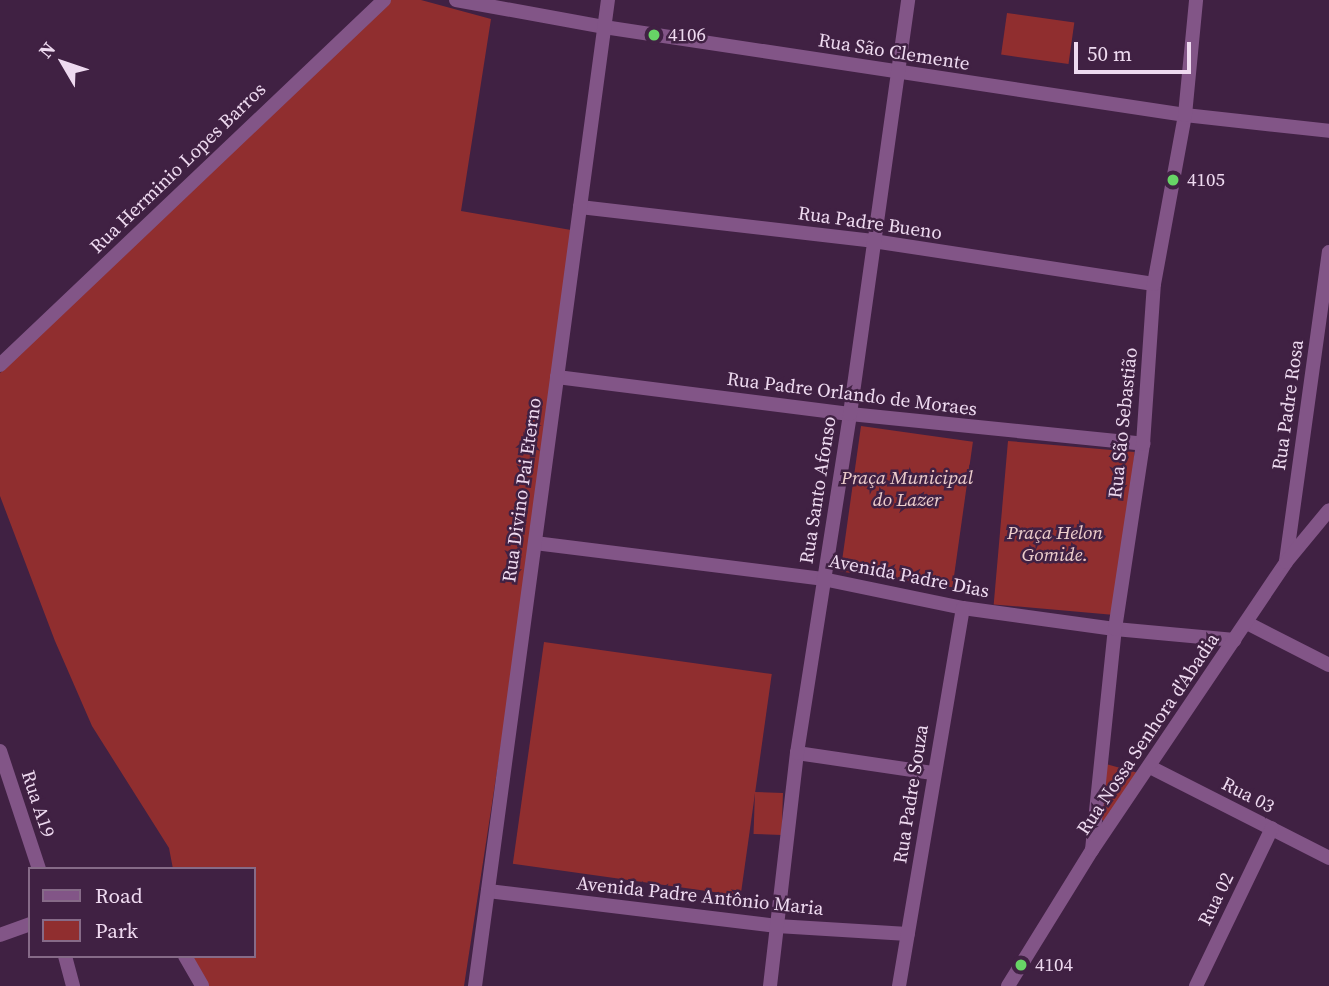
<!DOCTYPE html>
<meta charset="utf-8">
<style>
body{margin:0}
#map{position:relative;width:1329px;height:986px;overflow:hidden;background:#402143;font-family:"Source Serif 4",serif}
div>[style]{position:absolute}
[style*='--x']{left:calc(var(--x)*1px);top:calc(var(--y)*1px);width:calc(var(--w)*1px);rotate:calc(var(--a)*1deg)}
.green>*{inset:0;background:#902e2f;transform-origin:0 0}
.minor>*{height:14px;margin:-7px;padding:0 7px;transform-origin:7px;border-radius:7px;background:#825587}
.dots>*{width:19px;height:19px;translate:-50% -50%;box-sizing:border-box;border:4px solid #402143;border-radius:50%}
span{translate:-50% -50%;white-space:nowrap;text-align:center;line-height:1.15;-webkit-text-stroke:5px #402143;paint-order:stroke}
.poi-label{font-size:19px;color:#eedaf0}
.left{translate:0 -50%;text-align:left}
.street-label{font-size:19px;color:#eedaf0}
.park-label{font-size:19px;color:#edcecc;font-style:italic}
.legend{position:absolute;left:28px;top:867px;width:228px;height:91px;box-sizing:border-box;background:#402143;border:2px solid #866b88;margin:0;padding:9px 12px;list-style:none;font-size:21px;color:#eedaf0}
.legend li{display:flex;align-items:center;gap:14px;height:35px}
.legend b{width:35px;border:2px solid #866b88}
.north{position:absolute;left:28px;top:28px;width:70px;height:70px;-webkit-text-stroke:5px #402143;paint-order:stroke;rotate:309deg;font-size:19px;font-weight:700;line-height:28px;text-align:center;color:#eedaf0}
.north::after{content:'';display:block;margin:auto;width:24px;height:32px;background:#eedaf0;clip-path:polygon(50% 0,100% 100%,50% 72%,0 100%)}
.scale{position:absolute;left:1074px;top:42px;width:117px;height:32px;box-sizing:border-box;border:4px solid #eedaf0;border-top:0;padding-left:9px;font-size:21px;line-height:24px;white-space:nowrap;color:#eedaf0;-webkit-text-stroke:5px #402143;paint-order:stroke}
</style>
<div id="map">
<div class="green">
<i style="clip-path:polygon(391px 0,421px 0,491px 19px,461px 211px,571px 230px,532px 543px,464px 986px,208px 986px,191px 956px,254px 956px,254px 869px,173px 869px,169px 848px,92px 726px,55px 641px,0 496px,0 373px)"></i>
<i style="left:1007px;top:13px;width:68px;height:42px;rotate:8deg"></i>
<i style="left:861px;top:426px;width:113px;height:147px;rotate:8deg"></i>
<i style="left:1008px;top:441px;width:127px;height:164px;rotate:5deg"></i>
<i style="left:544px;top:642px;width:230px;height:224px;rotate:8deg"></i>
<i style="clip-path:polygon(1106px 764px,1142px 774px,1106px 823px,1100px 818px)"></i>
<i style="left:755px;top:792px;width:28px;height:42px;rotate:2deg"></i>
</div>
<div class="minor">
<i style="--x:456;--y:0;--w:150;--a:10.3"></i>
<i style="--x:604;--y:27;--w:588;--a:8.61"></i>
<i style="--x:1185;--y:115;--w:145;--a:6.3"></i>
<i style="--x:580;--y:207;--w:295;--a:6.6"></i>
<i style="--x:873;--y:241;--w:284;--a:8.7"></i>
<i style="--x:0;--y:365;--w:530;--a:-43.55"></i>
<i style="--x:557;--y:377;--w:295;--a:7.2"></i>
<i style="--x:850;--y:414;--w:295;--a:5.8"></i>
<i style="--x:535;--y:543;--w:290;--a:7.1"></i>
<i style="--x:823;--y:579;--w:143;--a:11.7"></i>
<i style="--x:963;--y:608;--w:153;--a:7.9"></i>
<i style="--x:1115;--y:629;--w:120;--a:5.3"></i>
<i style="--x:1286;--y:561;--w:312;--a:-82.1"></i>
<i style="--x:1247;--y:623;--w:92;--a:27.1"></i>
<i style="--x:0;--y:751;--w:124;--a:71.7"></i>
<i style="--x:797;--y:753;--w:137;--a:8.4"></i>
<i style="--x:1150;--y:767;--w:201;--a:26.9"></i>
<i style="--x:1092;--y:850;--w:222;--a:-84.1"></i>
<i style="--x:1115;--y:629;--w:187;--a:-81.4"></i>
<i style="--x:1143;--y:444;--w:160;--a:-86.1"></i>
<i style="--x:1154;--y:284;--w:172;--a:-79.6"></i>
<i style="--x:1185;--y:115;--w:116;--a:-84.5"></i>
<i style="--x:488;--y:891;--w:291;--a:6.9"></i>
<i style="--x:777;--y:926;--w:131;--a:3.5"></i>
<i style="--x:0;--y:935;--w:32;--a:-20"></i>
<i style="--x:65;--y:956;--w:31;--a:75"></i>
<i style="--x:185;--y:956;--w:34;--a:60"></i>
<i style="--x:475;--y:986;--w:995;--a:-82.32"></i>
<i style="--x:770;--y:986;--w:235;--a:-83.4"></i>
<i style="--x:797;--y:753;--w:343;--a:-81.1"></i>
<i style="--x:850;--y:414;--w:418;--a:-82"></i>
<i style="--x:899;--y:986;--w:383;--a:-80.4"></i>
<i style="--x:1008;--y:986;--w:160;--a:-58.3"></i>
<i style="--x:1092;--y:850;--w:347;--a:-56"></i>
<i style="--x:1286;--y:562;--w:67;--a:-50.4"></i>
<i style="--x:1196;--y:986;--w:175;--a:-64.3"></i>
</div>
<div class="dots">
<i style="left:654px;top:35px;background:#67d466"></i>
<i style="left:1173px;top:180px;background:#67d466"></i>
<i style="left:1021px;top:965px;background:#67d466"></i>
</div>
<div class="poi-label">
<span class="left" style="left:668px;top:35px">4106</span>
<span class="left" style="left:1187px;top:180px">4105</span>
<span class="left" style="left:1035px;top:965px">4104</span>
</div>
<div class="street-label">
<span style="left:894px;top:52px;rotate:9deg">Rua São Clemente</span>
<span style="left:178px;top:168px;rotate:-44deg">Rua Herminio Lopes Barros</span>
<span style="left:870px;top:223px;rotate:8deg">Rua Padre Bueno</span>
<span style="left:852px;top:394px;rotate:7deg">Rua Padre Orlando de Moraes</span>
<span style="left:1288px;top:405px;rotate:-82deg">Rua Padre Rosa</span>
<span style="left:1123px;top:423px;rotate:-84deg">Rua São Sebastião</span>
<span style="left:522px;top:490px;rotate:-82deg">Rua Divino Pai Eterno</span>
<span style="left:818px;top:490px;rotate:-81deg">Rua Santo Afonso</span>
<span style="left:909px;top:576px;rotate:11deg">Avenida Padre Dias</span>
<span style="left:1148px;top:734px;rotate:-56deg">Rua Nossa Senhora d'Abadia</span>
<span style="left:911px;top:794px;rotate:-81deg">Rua Padre Souza</span>
<span style="left:1248px;top:795px;rotate:27deg">Rua 03</span>
<span style="left:38px;top:804px;rotate:72deg">Rua A19</span>
<span style="left:700px;top:896px;rotate:6deg">Avenida Padre Antônio Maria</span>
<span style="left:1216px;top:899px;rotate:-64deg">Rua 02</span>
</div>
<div class="park-label">
<span style="left:907px;top:489px">Praça Municipal<br>do Lazer</span>
<span style="left:1055px;top:544px">Praça Helon<br>Gomide.</span>
</div>
<ul class="legend">
<li><b style="height:9px;background:#825587"></b>Road</li>
<li><b style="height:19px;background:#902e2f"></b>Park</li>
</ul>
<div class="north">N</div>
<div class="scale">50 m</div>
</div>
